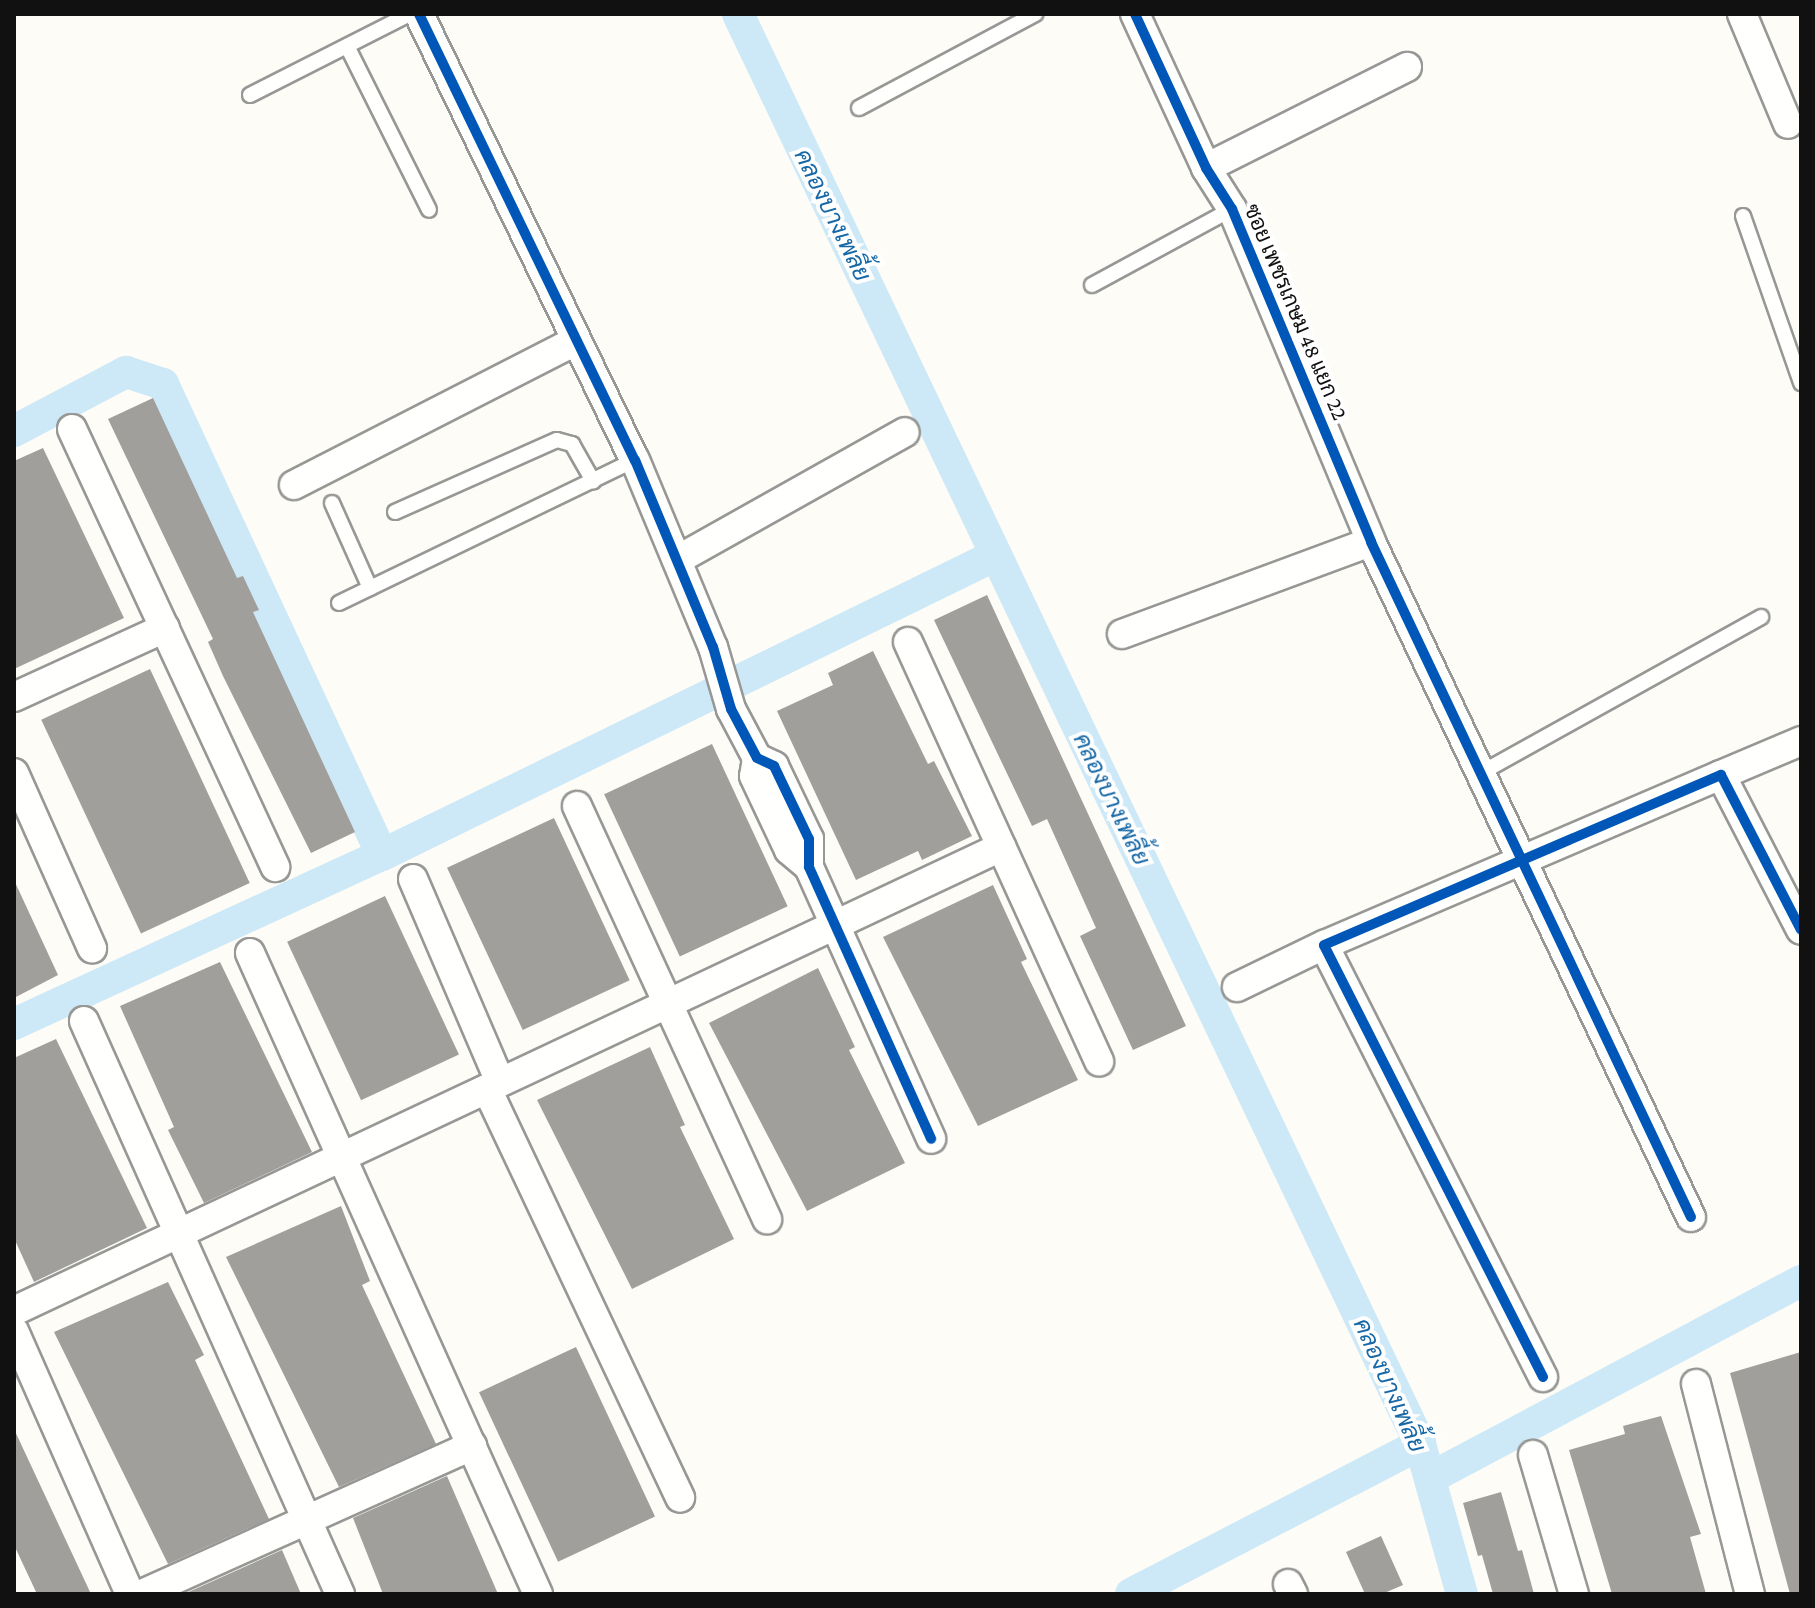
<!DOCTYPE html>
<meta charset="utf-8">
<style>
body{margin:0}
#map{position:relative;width:1815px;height:1608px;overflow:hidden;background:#fdfcf7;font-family:"Crimson Pro",Sarabun,serif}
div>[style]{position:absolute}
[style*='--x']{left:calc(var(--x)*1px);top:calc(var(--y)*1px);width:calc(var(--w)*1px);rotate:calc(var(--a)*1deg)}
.canal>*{height:32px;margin:-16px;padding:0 16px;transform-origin:16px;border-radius:16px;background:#cde8f7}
.building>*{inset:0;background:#a19f9c;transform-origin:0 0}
.roads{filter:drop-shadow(2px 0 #979795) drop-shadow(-2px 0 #979795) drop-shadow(0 2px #979795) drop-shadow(0 -2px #979795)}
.lane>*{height:14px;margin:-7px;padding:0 7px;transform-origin:7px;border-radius:7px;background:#fffffe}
.street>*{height:28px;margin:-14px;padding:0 14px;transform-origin:14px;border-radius:14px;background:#fffffe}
.cycleway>*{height:10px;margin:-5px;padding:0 5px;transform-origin:5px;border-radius:5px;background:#0057b8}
span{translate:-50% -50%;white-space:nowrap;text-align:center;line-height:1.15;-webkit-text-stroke:8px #fff;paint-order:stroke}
.street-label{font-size:22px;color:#111}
.water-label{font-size:24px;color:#1768a6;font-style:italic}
.frame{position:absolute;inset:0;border:16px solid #111;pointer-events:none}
</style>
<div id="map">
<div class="canal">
<i style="--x:738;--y:14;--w:1584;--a:64.5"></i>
<i style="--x:1420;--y:1444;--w:156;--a:74.4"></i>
<i style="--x:14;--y:431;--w:127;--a:-27.8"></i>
<i style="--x:126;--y:372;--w:39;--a:18"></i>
<i style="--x:163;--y:384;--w:519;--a:65.06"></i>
<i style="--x:14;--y:1024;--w:405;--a:-24.7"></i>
<i style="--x:382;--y:855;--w:683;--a:-26.04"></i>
<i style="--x:1432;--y:1477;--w:418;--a:-28"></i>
<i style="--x:1131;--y:1594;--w:326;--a:-27.4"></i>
</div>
<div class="building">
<i style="clip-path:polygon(153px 398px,237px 578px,243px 576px,259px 610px,253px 612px,355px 832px,311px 853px,223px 676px,208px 642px,213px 639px,108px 419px)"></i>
<i style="clip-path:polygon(43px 448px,124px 618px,14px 669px,14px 461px)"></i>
<i style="clip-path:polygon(987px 595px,1186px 1026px,1133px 1050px,1080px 936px,1096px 928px,1047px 819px,1032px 826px,934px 620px)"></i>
<i style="clip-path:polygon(873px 651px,928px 764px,934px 761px,972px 836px,922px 860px,918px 851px,856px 880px,777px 711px,833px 685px,828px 673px)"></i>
<i style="left:150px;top:669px;width:236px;height:120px;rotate:65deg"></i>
<i style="left:712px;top:744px;width:179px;height:119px;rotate:65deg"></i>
<i style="left:554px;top:818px;width:179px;height:118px;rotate:65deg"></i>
<i style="clip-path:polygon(14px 880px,58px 975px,14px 998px)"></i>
<i style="clip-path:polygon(993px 885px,1027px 959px,1021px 962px,1078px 1080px,978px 1126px,883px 937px)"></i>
<i style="left:385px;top:896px;width:175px;height:108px;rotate:65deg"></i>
<i style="clip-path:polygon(220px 962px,312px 1152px,204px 1203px,168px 1130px,174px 1127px,120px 1006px)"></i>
<i style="clip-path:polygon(818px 968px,855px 1047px,849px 1050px,905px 1163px,807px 1211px,709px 1023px)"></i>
<i style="clip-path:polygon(56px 1039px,147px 1228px,34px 1282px,14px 1238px,14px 1058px)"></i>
<i style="clip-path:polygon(650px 1047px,685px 1125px,680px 1127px,734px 1239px,632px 1289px,537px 1100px)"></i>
<i style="clip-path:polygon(341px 1206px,370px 1281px,362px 1285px,436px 1444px,339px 1487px,226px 1257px)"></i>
<i style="clip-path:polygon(168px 1282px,204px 1355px,195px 1360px,269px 1519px,168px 1564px,54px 1332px)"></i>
<i style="left:576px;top:1347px;width:187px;height:107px;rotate:65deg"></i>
<i style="clip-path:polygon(1801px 1352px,1801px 1594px,1790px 1594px,1730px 1373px)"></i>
<i style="clip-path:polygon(1661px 1416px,1701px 1534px,1690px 1537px,1706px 1594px,1612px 1594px,1569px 1450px,1625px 1434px,1623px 1426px)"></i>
<i style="clip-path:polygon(14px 1429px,91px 1594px,37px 1594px,14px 1545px)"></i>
<i style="clip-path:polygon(447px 1476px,498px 1594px,383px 1594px,353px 1518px)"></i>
<i style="clip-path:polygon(1501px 1492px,1518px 1551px,1522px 1550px,1534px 1594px,1493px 1594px,1482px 1555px,1478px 1556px,1463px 1503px)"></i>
<i style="clip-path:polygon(1381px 1536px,1403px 1585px,1382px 1594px,1365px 1594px,1346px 1552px)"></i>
<i style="clip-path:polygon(282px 1550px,301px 1594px,184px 1594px)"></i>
</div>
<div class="roads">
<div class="lane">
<i style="--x:347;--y:46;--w:183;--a:63.4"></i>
<i style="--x:250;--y:95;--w:179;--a:-26.9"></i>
<i style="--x:859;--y:108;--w:200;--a:-28.1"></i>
<i style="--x:1743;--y:216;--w:177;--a:70.8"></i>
<i style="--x:1092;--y:285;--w:159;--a:-28.5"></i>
<i style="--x:332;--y:503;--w:93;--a:65.9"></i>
<i style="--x:395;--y:512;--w:177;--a:-24"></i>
<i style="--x:557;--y:440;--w:16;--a:15"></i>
<i style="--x:572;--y:444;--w:43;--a:60.4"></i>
<i style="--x:339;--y:603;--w:329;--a:-25.8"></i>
<i style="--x:1479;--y:774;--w:323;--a:-29.1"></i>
</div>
<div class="street">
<i style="--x:419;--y:14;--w:496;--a:64.2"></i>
<i style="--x:635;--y:460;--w:203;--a:67.4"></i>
<i style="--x:713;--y:647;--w:65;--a:73.8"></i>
<i style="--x:731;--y:709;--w:55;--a:62"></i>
<i style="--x:757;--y:758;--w:19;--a:25"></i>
<i style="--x:774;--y:766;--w:81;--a:64.4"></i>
<i style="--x:809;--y:839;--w:28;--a:90"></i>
<i style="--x:809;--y:867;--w:298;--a:65.8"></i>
<i style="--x:1135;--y:14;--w:170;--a:65.2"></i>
<i style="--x:1206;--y:168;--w:49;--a:57.6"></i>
<i style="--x:1232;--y:209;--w:361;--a:67.3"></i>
<i style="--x:1371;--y:542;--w:747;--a:64.64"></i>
<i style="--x:1742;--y:14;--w:119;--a:67.3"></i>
<i style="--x:1206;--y:168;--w:225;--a:-26.7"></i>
<i style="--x:72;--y:429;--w:483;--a:65.1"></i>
<i style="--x:294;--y:485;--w:317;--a:-27.1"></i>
<i style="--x:677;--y:560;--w:261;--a:-29.3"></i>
<i style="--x:1122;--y:634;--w:265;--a:-20.3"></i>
<i style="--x:908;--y:642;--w:461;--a:65.5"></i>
<i style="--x:14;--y:697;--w:166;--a:-24.6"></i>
<i style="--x:757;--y:758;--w:18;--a:99"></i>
<i style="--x:754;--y:776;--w:82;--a:64.7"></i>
<i style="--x:789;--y:850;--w:26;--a:40"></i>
<i style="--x:14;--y:773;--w:192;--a:66"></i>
<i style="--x:1721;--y:775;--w:87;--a:-23"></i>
<i style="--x:577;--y:806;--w:455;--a:65.3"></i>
<i style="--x:413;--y:879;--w:221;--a:66.8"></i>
<i style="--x:250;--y:953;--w:703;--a:65.81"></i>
<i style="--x:1237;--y:987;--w:97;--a:-25.8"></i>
<i style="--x:84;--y:1021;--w:628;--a:65.93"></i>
<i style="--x:487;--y:1089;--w:452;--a:64.7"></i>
<i style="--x:14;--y:1311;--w:1091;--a:-25.18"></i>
<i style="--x:14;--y:1331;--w:287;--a:66.2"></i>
<i style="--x:1543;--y:1377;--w:484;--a:-116.9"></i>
<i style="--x:1324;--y:945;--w:432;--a:-23.2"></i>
<i style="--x:1721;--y:775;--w:174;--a:62.7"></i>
<i style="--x:1696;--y:1384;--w:217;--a:75.6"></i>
<i style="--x:1533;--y:1455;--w:145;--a:73.6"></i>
<i style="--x:1288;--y:1584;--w:11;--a:63"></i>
<i style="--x:142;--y:1594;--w:362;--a:-24.2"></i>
</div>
</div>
<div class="cycleway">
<i style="--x:419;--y:14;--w:496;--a:64.2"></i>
<i style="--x:635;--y:460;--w:203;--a:67.4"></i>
<i style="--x:713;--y:647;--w:65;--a:73.8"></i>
<i style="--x:731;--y:709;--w:55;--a:62"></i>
<i style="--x:757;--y:758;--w:19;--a:25"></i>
<i style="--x:774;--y:766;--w:81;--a:64.4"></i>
<i style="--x:809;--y:839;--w:28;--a:90"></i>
<i style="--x:809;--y:867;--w:298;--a:65.8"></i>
<i style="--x:1135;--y:14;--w:170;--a:65.2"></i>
<i style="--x:1206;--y:168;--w:49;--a:57.6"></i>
<i style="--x:1232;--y:209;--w:361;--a:67.3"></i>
<i style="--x:1371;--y:542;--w:747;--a:64.64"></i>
<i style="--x:1543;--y:1377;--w:484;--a:-116.9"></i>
<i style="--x:1324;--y:945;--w:432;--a:-23.2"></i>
<i style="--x:1721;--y:775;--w:174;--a:62.7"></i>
</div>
<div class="street-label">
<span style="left:1296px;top:312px;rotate:67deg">ซอย เพชรเกษม 48 แยก 22</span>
</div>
<div class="water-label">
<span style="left:833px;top:215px;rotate:64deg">คลองบางเพลี้ย</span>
<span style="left:1112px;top:799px;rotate:64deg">คลองบางเพลี้ย</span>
<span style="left:1390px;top:1385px;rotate:66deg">คลองบางเพลี้ย</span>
</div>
<div class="frame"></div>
</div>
